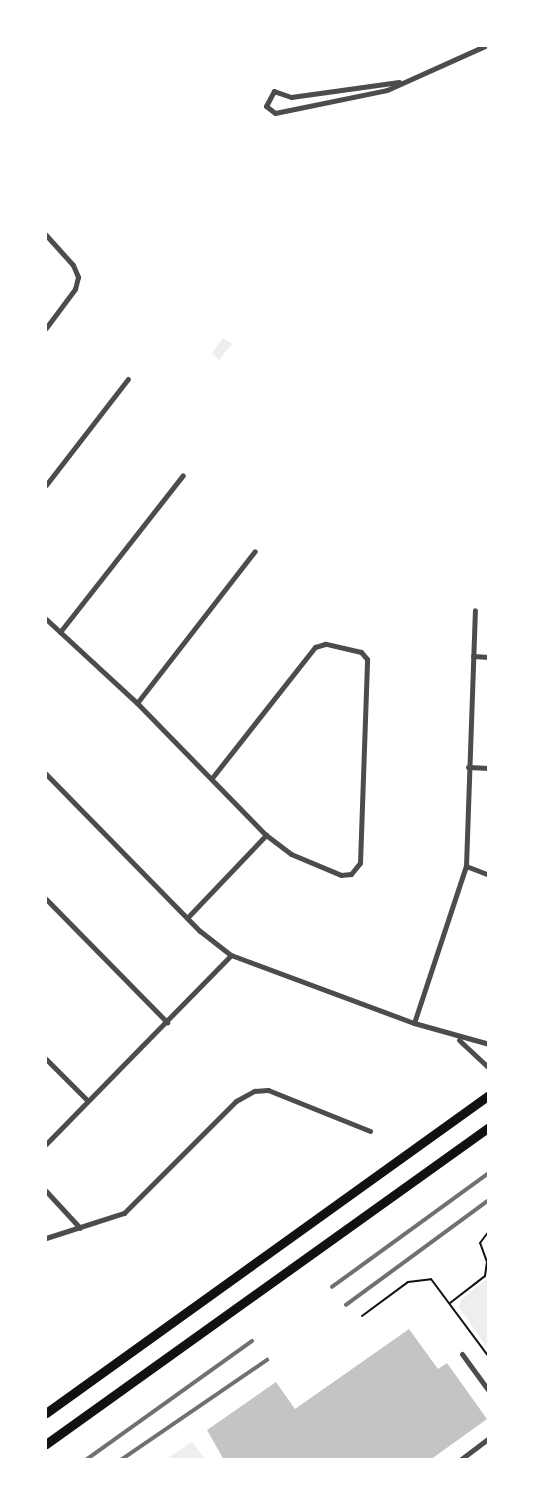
<!DOCTYPE html>
<style>
body{margin:0}
#map{position:relative;width:534px;height:1505px;overflow:hidden;background:#fff;font-family:Rubik,sans-serif}
div>[style]{position:absolute}
[style*='--x']{left:calc(var(--x)*1px);top:calc(var(--y)*1px);width:calc(var(--w)*1px);rotate:calc(var(--a)*1deg)}
.green>*{inset:0;background:#eee}
.building>*{inset:0;background:#c4c4c4}
.path>*{height:2px;margin:-1px;padding:0 1px;transform-origin:1px;border-radius:1px;background:#111}
.minor>*{height:5px;margin:-2.5px;padding:0 2.5px;transform-origin:2.5px;border-radius:2.5px;background:#4c4c4c}
.primary>*{height:9px;margin:-4.5px;padding:0 4.5px;transform-origin:4.5px;border-radius:4.5px;background:#111}
.rail>*{height:3.5px;margin:-1.75px;padding:0 1.75px;transform-origin:1.75px;border-radius:1.75px;background:#707070}
span{translate:-50% -50%;white-space:nowrap;text-align:center;line-height:1.15;-webkit-text-stroke:6px #fff;paint-order:stroke}
.frame{position:absolute;inset:0;border:47px solid #fff;pointer-events:none}
</style>
<div id="map">
<div class="green">
<i style="clip-path:polygon(223px 338px,232px 344px,219px 360px,212px 353px)"></i>
<i style="clip-path:polygon(488px 1278px,489px 1349px,488px 1349px,459px 1307px,461px 1300px)"></i>
<i style="clip-path:polygon(192px 1442px,205px 1459px,166px 1459px)"></i>
</div>
<div class="building">
<i style="clip-path:polygon(409px 1329px,438px 1369px,447px 1363px,487px 1419px,430px 1460px,224px 1460px,207px 1430px,276px 1382px,295px 1409px)"></i>
</div>
<div class="path">
<i style="--x:450;--y:1303;--w:44;--a:-37.6"></i>
<i style="--x:485;--y:1276;--w:14;--a:-82"></i>
<i style="--x:487;--y:1262;--w:20;--a:-110"></i>
<i style="--x:480;--y:1243;--w:15;--a:-53"></i>
<i style="--x:362;--y:1316;--w:57;--a:-36.5"></i>
<i style="--x:408;--y:1282;--w:23;--a:-7"></i>
<i style="--x:431;--y:1279;--w:97;--a:53.4"></i>
</div>
<div class="minor">
<i style="--x:399;--y:82;--w:109;--a:172.1"></i>
<i style="--x:291;--y:97;--w:18;--a:-161"></i>
<i style="--x:274;--y:91;--w:17;--a:118"></i>
<i style="--x:266;--y:106;--w:11;--a:38"></i>
<i style="--x:275;--y:113;--w:114;--a:-11.6"></i>
<i style="--x:387;--y:90;--w:107;--a:-24.2"></i>
<i style="--x:46;--y:235;--w:40;--a:48"></i>
<i style="--x:73;--y:265;--w:13;--a:67"></i>
<i style="--x:78;--y:277;--w:12;--a:104"></i>
<i style="--x:75;--y:289;--w:49;--a:126.6"></i>
<i style="--x:46;--y:485;--w:134;--a:-52.3"></i>
<i style="--x:46;--y:619;--w:124;--a:42.7"></i>
<i style="--x:137;--y:703;--w:185;--a:45.7"></i>
<i style="--x:266;--y:835;--w:31;--a:37"></i>
<i style="--x:291;--y:854;--w:54;--a:22.8"></i>
<i style="--x:341;--y:875;--w:10;--a:-6"></i>
<i style="--x:351;--y:874;--w:14;--a:-51"></i>
<i style="--x:360;--y:863;--w:204;--a:-88"></i>
<i style="--x:367;--y:659;--w:9;--a:-131"></i>
<i style="--x:361;--y:652;--w:37;--a:-167"></i>
<i style="--x:325;--y:644;--w:10;--a:163"></i>
<i style="--x:315;--y:647;--w:167;--a:128.2"></i>
<i style="--x:60;--y:632;--w:199;--a:-51.9"></i>
<i style="--x:473;--y:656;--w:16;--a:4"></i>
<i style="--x:137;--y:703;--w:192;--a:-52.2"></i>
<i style="--x:468;--y:767;--w:21;--a:3"></i>
<i style="--x:46;--y:774;--w:220;--a:45.6"></i>
<i style="--x:200;--y:931;--w:39;--a:38"></i>
<i style="--x:231;--y:955;--w:195;--a:20.4"></i>
<i style="--x:414;--y:1023;--w:78;--a:15.6"></i>
<i style="--x:466;--y:866;--w:25;--a:21"></i>
<i style="--x:46;--y:899;--w:173;--a:45.5"></i>
<i style="--x:187;--y:918;--w:115;--a:-46.4"></i>
<i style="--x:414;--y:1023;--w:165;--a:-71.7"></i>
<i style="--x:466;--y:866;--w:256;--a:-88"></i>
<i style="--x:459;--y:1040;--w:41;--a:43"></i>
<i style="--x:46;--y:1059;--w:58;--a:45"></i>
<i style="--x:46;--y:1144;--w:264;--a:-45.6"></i>
<i style="--x:46;--y:1191;--w:50;--a:47.4"></i>
<i style="--x:46;--y:1238;--w:82;--a:-17.8"></i>
<i style="--x:124;--y:1213;--w:158;--a:-45"></i>
<i style="--x:236;--y:1101;--w:21;--a:-29"></i>
<i style="--x:254;--y:1091;--w:14;--a:-4"></i>
<i style="--x:268;--y:1090;--w:110;--a:21.9"></i>
<i style="--x:462;--y:1354;--w:46;--a:53.9"></i>
<i style="--x:460;--y:1460;--w:36;--a:-37"></i>
</div>
<div class="primary">
<i style="--x:46;--y:1413;--w:545;--a:-35.67"></i>
<i style="--x:46;--y:1444;--w:545;--a:-35.59"></i>
</div>
<div class="rail">
<i style="--x:332;--y:1287;--w:194;--a:-36"></i>
<i style="--x:346;--y:1305;--w:177;--a:-36.3"></i>
<i style="--x:86;--y:1460;--w:204;--a:-35.6"></i>
<i style="--x:121;--y:1460;--w:177;--a:-34.4"></i>
</div>
<div class="frame"></div>
</div>
